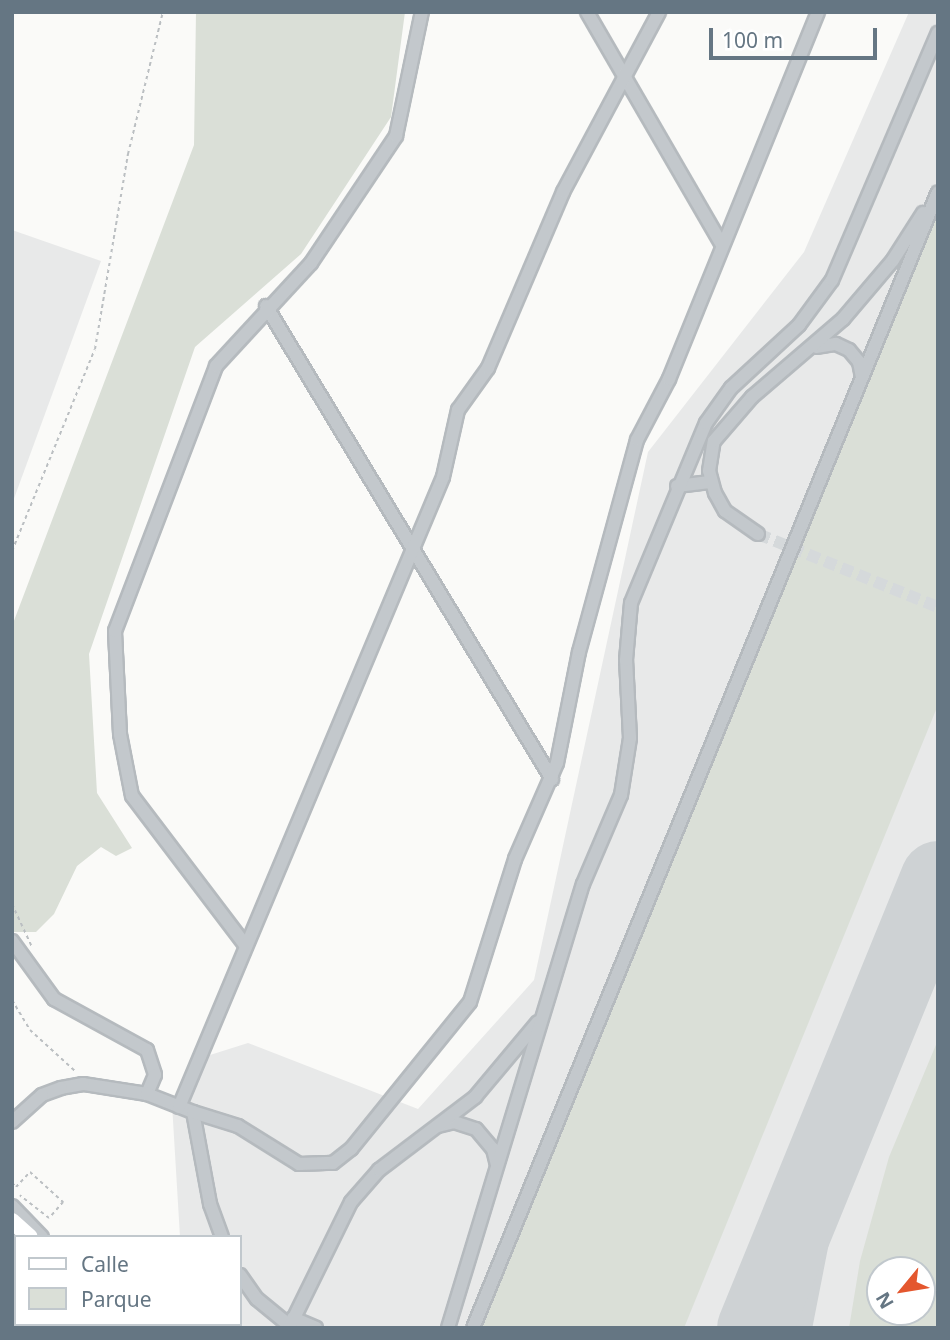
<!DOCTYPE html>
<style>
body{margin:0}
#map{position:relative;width:950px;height:1340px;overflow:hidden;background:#fafaf8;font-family:"Noto Sans",sans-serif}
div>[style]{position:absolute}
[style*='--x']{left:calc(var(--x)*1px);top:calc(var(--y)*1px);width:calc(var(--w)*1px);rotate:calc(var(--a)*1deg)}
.built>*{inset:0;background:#e8e9e9}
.green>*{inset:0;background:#dadfd7}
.taxiway>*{height:30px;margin:-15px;padding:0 15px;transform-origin:15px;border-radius:15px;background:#ced2d4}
.runway>*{height:75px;margin:-37.5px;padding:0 37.5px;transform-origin:37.5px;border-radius:37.5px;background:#ced2d4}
.minor-tunnel>*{height:12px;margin-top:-6px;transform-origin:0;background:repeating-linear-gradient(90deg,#d5d9db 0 12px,transparent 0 18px)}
.path>*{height:2px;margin-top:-1px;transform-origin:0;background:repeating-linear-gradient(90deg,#bbbfc2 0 3.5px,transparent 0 7px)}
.roads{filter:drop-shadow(2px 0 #b5babe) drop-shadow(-2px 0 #b5babe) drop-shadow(0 2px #b5babe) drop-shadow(0 -2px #b5babe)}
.minor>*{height:12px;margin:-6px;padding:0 6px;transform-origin:6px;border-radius:6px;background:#c3c8cc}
.major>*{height:16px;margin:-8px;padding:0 8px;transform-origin:8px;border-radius:8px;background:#fff}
span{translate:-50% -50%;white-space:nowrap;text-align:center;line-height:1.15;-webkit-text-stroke:7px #fff;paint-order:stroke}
.frame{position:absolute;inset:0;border:14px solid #657683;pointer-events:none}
.legend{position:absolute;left:14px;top:1235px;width:228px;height:91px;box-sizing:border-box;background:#fff;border:2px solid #c1c8cd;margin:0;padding:9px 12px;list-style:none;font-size:21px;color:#657683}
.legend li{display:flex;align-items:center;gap:14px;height:35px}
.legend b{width:35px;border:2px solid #c1c8cd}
.north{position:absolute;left:866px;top:1256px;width:70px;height:70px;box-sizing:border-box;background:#fff;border:2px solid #c1c8cd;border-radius:50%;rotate:240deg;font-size:19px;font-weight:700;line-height:28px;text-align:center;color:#657683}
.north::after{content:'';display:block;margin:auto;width:24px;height:32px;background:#e4572e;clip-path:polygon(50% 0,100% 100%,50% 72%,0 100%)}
.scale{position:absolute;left:709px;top:28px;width:168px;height:32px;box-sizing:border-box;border:4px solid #657683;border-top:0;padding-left:9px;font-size:21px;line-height:24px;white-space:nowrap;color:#657683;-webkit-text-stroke:5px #fff;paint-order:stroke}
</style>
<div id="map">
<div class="built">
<i style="clip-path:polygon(evenodd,909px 12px,938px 12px,938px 1328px,174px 1328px,240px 1324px,240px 1237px,180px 1237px,172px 1104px,191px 1061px,248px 1043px,418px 1109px,534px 980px,648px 452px,804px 252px,909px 12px,880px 1270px,922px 1270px,922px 1312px,880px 1312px,880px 1270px)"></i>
<i style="clip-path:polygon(12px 230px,101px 261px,12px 504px)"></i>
</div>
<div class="green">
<i style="clip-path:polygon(196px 12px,405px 12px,391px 117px,301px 254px,195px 347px,89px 654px,97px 793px,132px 848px,116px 856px,101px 847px,77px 866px,54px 914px,36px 932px,14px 932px,12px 626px,194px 145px)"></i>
<i style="clip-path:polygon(938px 192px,938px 705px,684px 1328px,473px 1328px)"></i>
<i style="clip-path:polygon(evenodd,938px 1040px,938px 1328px,849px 1328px,860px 1261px,889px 1157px,938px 1040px,880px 1270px,922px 1270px,922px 1312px,880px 1312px,880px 1270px)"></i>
</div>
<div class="taxiway">
<i style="--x:797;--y:1328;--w:208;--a:-78.9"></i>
</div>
<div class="runway">
<i style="--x:754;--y:1328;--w:486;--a:-67.8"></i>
</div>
<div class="minor-tunnel">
<i style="--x:758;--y:534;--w:194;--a:22.1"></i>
</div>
<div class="path">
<i style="--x:12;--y:551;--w:218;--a:-67.7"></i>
<i style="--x:95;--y:349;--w:198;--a:-80.4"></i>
<i style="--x:128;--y:154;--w:146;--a:-76.2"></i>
<i style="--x:12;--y:904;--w:47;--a:65.1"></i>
<i style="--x:12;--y:1000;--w:35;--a:59"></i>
<i style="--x:30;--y:1030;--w:62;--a:42.4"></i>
<i style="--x:12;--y:1183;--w:6;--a:45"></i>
<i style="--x:16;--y:1187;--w:21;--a:-47"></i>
<i style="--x:30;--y:1172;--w:45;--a:42.3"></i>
<i style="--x:63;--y:1202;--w:21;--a:131"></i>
<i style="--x:49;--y:1218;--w:37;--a:-142"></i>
</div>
<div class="roads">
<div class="minor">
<i style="--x:587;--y:12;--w:267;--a:59.9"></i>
<i style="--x:266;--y:306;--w:553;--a:58.84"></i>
<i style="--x:816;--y:347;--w:20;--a:-9"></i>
<i style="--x:836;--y:344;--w:14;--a:25"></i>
<i style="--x:849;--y:350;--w:16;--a:50"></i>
<i style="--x:859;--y:362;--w:15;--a:79"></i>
<i style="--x:677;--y:486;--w:33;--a:-7"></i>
<i style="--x:758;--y:534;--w:40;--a:-145.1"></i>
<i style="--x:725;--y:511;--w:21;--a:-119"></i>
<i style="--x:715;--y:493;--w:23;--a:-105"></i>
<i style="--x:709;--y:471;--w:30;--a:-81"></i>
<i style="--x:714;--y:441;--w:58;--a:-49.2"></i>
<i style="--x:752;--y:397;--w:120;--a:-40.6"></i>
<i style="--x:843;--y:319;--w:77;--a:-49.7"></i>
<i style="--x:893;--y:260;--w:56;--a:-57.4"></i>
<i style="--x:12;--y:941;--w:72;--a:54.1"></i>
<i style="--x:54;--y:999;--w:106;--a:28.7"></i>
<i style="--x:147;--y:1050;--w:26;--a:72"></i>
<i style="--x:155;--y:1075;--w:21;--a:113"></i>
<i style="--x:147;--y:1094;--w:65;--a:-171.1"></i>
<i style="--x:83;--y:1084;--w:22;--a:170"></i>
<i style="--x:61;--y:1088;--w:20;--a:160"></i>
<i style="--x:42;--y:1095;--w:40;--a:138"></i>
<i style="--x:246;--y:946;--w:188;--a:-127.2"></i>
<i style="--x:132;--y:796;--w:63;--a:-101"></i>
<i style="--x:120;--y:734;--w:103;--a:-92.8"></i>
<i style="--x:115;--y:631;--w:284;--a:-69.1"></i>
<i style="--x:216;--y:366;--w:140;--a:-47.3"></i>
<i style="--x:311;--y:263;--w:153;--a:-56.2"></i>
<i style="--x:396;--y:136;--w:127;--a:-78.2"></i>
<i style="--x:147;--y:1094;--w:49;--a:21.4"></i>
<i style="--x:193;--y:1112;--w:94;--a:79.5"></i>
<i style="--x:210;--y:1204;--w:35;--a:70"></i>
<i style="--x:179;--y:1107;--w:683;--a:-67.26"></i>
<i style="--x:443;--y:477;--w:69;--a:-77.4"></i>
<i style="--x:458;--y:410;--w:52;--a:-54.5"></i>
<i style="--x:488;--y:368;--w:191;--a:-66.9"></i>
<i style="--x:563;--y:192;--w:204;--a:-61.9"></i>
<i style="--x:193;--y:1112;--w:47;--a:17.3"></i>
<i style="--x:238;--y:1126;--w:72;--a:31.9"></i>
<i style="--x:299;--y:1164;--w:34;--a:-2"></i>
<i style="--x:333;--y:1163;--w:23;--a:-38"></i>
<i style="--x:351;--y:1149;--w:189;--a:-51"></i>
<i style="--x:470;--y:1002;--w:150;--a:-72.5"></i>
<i style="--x:515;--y:859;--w:105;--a:-66.4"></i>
<i style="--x:557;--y:763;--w:113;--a:-78.8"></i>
<i style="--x:579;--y:652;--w:220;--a:-74.7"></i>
<i style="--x:637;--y:440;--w:69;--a:-62.3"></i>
<i style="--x:669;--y:379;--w:396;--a:-67.9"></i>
<i style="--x:438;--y:1126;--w:16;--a:-14"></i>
<i style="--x:454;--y:1122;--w:23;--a:18"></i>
<i style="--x:476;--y:1129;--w:26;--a:50"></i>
<i style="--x:493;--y:1149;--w:16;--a:76"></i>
<i style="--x:12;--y:1206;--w:43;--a:45.9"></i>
<i style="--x:240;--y:1275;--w:29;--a:55"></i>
<i style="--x:257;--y:1299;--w:43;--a:39.3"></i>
<i style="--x:293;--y:1318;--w:25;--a:23"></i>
<i style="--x:73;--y:1324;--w:4;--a:63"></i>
<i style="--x:289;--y:1328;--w:140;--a:-63.8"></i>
<i style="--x:351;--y:1202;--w:43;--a:-48.8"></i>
<i style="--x:379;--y:1170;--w:121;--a:-37.2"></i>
<i style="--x:475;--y:1097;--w:98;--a:-50"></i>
<i style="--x:448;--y:1328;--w:464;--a:-73.1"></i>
<i style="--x:583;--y:884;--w:97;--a:-66.9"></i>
<i style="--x:621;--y:795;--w:58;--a:-81"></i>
<i style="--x:630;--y:738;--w:78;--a:-92.9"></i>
<i style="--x:626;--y:660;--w:57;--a:-85"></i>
<i style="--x:631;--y:603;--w:195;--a:-67.4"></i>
<i style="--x:706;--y:423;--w:43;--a:-54.5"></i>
<i style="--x:731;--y:388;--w:93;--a:-42.8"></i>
<i style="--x:799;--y:325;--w:56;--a:-53.7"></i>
<i style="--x:832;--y:280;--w:269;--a:-66.8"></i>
<i style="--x:473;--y:1328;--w:1227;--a:-67.74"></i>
</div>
<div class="major">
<i style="--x:12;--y:1221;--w:24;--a:42"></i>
<i style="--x:12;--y:1244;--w:5;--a:37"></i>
<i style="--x:86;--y:1324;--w:5;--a:53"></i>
<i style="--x:110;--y:1324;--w:5;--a:53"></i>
</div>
</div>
<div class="frame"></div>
<ul class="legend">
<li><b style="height:9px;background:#fff"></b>Calle</li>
<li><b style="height:19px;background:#dadfd7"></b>Parque</li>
</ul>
<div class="north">N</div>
<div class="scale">100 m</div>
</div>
